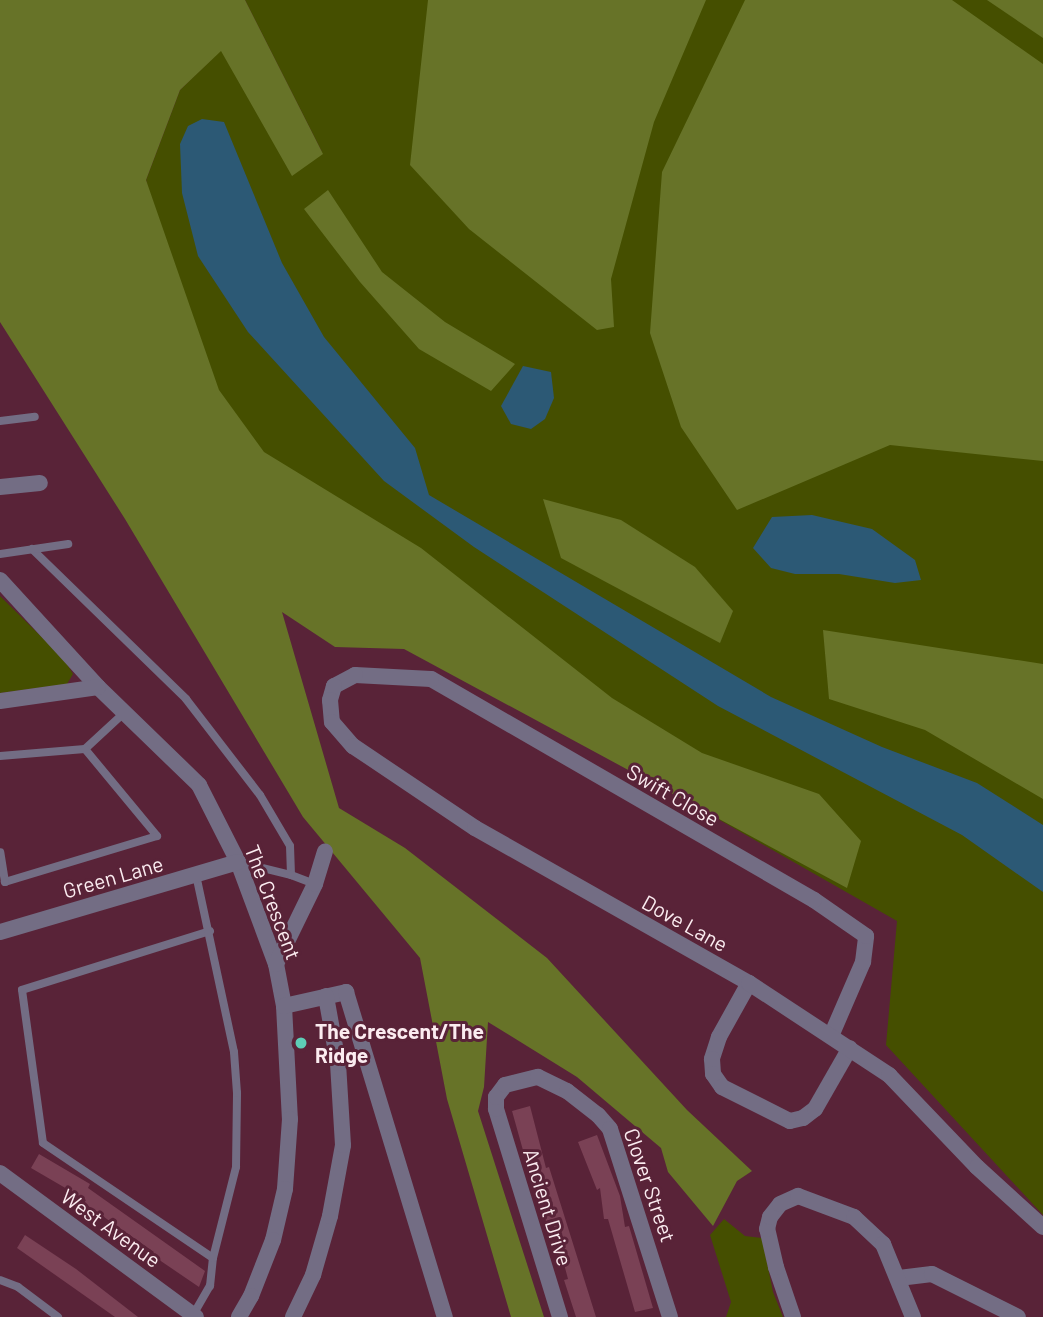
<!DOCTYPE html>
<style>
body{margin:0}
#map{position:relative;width:1043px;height:1317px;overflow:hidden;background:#592338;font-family:Barlow,sans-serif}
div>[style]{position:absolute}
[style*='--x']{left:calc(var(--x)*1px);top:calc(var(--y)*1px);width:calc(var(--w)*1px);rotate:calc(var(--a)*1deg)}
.green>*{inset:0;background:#454f00}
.forest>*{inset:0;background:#677328}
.water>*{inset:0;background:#2c5975}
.building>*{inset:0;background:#7a4155}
.service>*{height:8px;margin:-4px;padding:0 4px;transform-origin:4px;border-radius:4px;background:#736d84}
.minor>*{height:16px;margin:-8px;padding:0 8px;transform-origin:8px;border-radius:8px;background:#736d84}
.dots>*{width:19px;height:19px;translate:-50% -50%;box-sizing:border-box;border:4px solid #592338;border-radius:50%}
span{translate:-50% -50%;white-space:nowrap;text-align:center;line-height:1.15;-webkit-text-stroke:6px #592338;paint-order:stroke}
.street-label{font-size:21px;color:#fbecf0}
.poi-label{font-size:21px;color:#fbecf0;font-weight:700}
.left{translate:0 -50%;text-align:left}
</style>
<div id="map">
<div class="green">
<i style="clip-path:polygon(245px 0,1043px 0,1043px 1215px,886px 1045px,897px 921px,242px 548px,146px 180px,180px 90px,221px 50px,322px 152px)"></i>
<i style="clip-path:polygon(0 596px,64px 659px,73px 674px,67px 684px,0 693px)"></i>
<i style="clip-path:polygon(724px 1219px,745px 1236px,762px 1238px,773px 1292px,783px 1317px,726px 1317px,731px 1302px,710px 1235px)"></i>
</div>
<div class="forest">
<i style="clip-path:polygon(0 0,245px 0,323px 154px,292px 176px,221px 51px,180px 90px,146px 180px,219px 390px,264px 452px,421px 548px,612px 698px,702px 753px,819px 794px,861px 841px,847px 888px,404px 649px,335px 647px,282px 612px,339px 808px,405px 848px,547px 958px,687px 1110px,752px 1171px,737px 1181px,713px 1226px,668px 1172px,661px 1148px,577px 1077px,488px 1022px,484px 1087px,478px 1111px,544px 1317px,511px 1317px,447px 1099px,420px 958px,303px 817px,125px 519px,0 322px)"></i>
<i style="clip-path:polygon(428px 0,706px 0,654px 122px,611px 279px,614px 327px,597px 330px,469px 229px,410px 165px)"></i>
<i style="clip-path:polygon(745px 0,952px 0,1043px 64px,1043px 461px,890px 445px,737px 510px,681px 427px,650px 333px,662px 172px)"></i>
<i style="clip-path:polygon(987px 0,1043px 0,1043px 38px)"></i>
<i style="clip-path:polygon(328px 190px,382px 272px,445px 322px,515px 364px,491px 391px,419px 349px,360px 282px,304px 209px)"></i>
<i style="clip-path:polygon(543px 499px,621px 520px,695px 567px,733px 611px,720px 643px,561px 558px)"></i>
<i style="clip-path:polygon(823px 630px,1043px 664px,1043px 799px,925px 730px,829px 699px)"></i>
</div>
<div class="water">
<i style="clip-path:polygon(202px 119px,224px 122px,282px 263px,324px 337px,415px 448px,429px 495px,771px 697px,882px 747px,977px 783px,1043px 825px,1043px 892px,962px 835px,718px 706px,474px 547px,384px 481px,248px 332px,198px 256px,182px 193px,180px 144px,188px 126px)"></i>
<i style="clip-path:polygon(523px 366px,551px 372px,554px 398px,545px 419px,531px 429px,511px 424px,501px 406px)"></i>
<i style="clip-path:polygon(812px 515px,872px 529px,915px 560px,921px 580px,895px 583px,839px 574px,795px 574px,771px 568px,753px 548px,772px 517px)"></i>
</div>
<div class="building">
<i style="clip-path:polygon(530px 1106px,546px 1168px,549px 1167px,596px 1317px,576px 1317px,564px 1280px,568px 1279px,552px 1219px,546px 1221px,526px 1161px,512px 1111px)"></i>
<i style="clip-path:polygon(597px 1135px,620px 1196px,625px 1227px,629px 1226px,653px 1308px,635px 1312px,608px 1219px,604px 1219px,600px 1188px,597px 1190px,578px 1142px)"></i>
<i style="clip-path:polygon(39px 1154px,90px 1184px,88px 1188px,205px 1271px,199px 1287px,152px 1255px,154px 1252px,84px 1203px,86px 1200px,31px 1168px)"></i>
<i style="clip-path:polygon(25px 1235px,76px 1269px,138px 1317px,115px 1317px,17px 1248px)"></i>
</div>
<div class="service">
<i style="--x:0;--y:421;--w:35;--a:-7"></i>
<i style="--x:32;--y:549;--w:215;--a:44.2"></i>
<i style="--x:186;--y:699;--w:121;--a:52.4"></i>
<i style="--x:260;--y:795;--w:59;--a:59.5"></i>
<i style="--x:290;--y:846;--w:29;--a:88"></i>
<i style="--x:0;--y:554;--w:69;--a:-8.4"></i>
<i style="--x:85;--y:749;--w:54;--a:-42.8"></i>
<i style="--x:0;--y:756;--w:85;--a:-4.7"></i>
<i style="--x:85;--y:749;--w:113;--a:50.4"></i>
<i style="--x:157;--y:836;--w:159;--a:163.2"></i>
<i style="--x:5;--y:882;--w:30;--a:-99"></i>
<i style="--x:238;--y:862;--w:55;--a:13.8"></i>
<i style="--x:291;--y:875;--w:26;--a:21"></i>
<i style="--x:210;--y:931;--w:197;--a:162.6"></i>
<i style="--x:22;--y:990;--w:154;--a:82.2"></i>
<i style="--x:43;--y:1143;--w:205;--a:34.1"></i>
<i style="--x:0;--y:1280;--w:19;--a:21"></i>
<i style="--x:18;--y:1287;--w:50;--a:36.9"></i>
<i style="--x:193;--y:1315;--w:34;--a:-60"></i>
<i style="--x:210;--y:1286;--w:28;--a:-84"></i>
<i style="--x:213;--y:1258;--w:94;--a:-75.8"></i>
<i style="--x:236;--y:1167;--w:74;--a:-89.2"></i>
<i style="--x:237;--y:1093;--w:41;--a:-94.2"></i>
<i style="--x:234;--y:1052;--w:181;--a:-102.1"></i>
</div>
<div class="minor">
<i style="--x:0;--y:487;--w:40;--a:-5.7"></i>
<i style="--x:0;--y:580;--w:145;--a:47.5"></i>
<i style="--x:98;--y:687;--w:141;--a:44.1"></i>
<i style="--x:199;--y:785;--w:86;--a:63.1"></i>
<i style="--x:238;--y:862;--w:109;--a:69.6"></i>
<i style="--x:276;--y:964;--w:43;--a:79.2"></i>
<i style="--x:284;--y:1006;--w:113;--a:87"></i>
<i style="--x:290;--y:1119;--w:70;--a:94.1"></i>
<i style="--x:285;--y:1189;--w:52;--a:103.2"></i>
<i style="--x:273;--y:1240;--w:60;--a:111.4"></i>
<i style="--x:251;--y:1296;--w:24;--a:120"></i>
<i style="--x:0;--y:701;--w:99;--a:-8.1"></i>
<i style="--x:0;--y:932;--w:248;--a:-16.4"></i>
<i style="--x:276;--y:964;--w:89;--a:-64"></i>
<i style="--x:315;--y:884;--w:34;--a:-73"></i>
<i style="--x:749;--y:983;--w:62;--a:119.1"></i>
<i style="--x:719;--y:1037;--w:23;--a:108"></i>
<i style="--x:712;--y:1059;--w:15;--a:86"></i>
<i style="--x:713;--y:1074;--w:16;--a:55"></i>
<i style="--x:722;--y:1087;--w:76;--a:26.6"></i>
<i style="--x:790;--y:1121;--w:13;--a:-13"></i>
<i style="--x:803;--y:1118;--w:15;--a:-37"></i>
<i style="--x:815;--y:1109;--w:70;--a:-60.2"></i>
<i style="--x:284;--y:1006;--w:64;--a:-12.7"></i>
<i style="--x:346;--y:992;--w:340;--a:73.1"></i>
<i style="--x:831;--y:1036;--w:81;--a:-66.6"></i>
<i style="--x:863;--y:962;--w:26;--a:-83"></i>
<i style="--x:866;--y:936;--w:63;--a:-145.3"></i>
<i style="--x:814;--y:900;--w:442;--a:-150"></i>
<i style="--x:431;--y:679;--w:76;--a:-177"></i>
<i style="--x:355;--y:675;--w:24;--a:152"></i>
<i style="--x:334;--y:686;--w:15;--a:106"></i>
<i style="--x:330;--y:700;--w:22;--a:85"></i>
<i style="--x:332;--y:722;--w:32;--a:49"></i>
<i style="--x:353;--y:746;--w:147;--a:33.9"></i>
<i style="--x:475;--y:828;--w:315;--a:29.5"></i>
<i style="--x:749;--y:983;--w:168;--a:33.3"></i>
<i style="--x:889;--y:1075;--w:127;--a:46.3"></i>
<i style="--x:977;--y:1167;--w:89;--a:42.3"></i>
<i style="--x:0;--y:1173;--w:243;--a:36.3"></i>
<i style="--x:899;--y:1278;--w:33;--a:-7"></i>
<i style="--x:932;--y:1274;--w:96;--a:26.6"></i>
<i style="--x:293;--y:1317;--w:47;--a:-64.5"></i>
<i style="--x:313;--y:1275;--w:61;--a:-73.9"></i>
<i style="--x:330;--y:1216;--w:72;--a:-79.6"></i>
<i style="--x:343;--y:1145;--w:82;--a:-93.5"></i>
<i style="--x:338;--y:1063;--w:68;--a:-100.2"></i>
<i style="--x:560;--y:1317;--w:218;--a:-107.1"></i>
<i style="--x:496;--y:1109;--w:12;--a:-90"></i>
<i style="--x:496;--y:1097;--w:15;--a:-53"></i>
<i style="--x:505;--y:1085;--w:34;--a:-14"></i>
<i style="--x:538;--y:1077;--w:32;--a:26"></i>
<i style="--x:567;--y:1091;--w:39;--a:38"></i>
<i style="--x:598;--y:1115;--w:18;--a:49"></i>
<i style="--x:610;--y:1129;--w:197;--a:72.3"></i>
<i style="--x:793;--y:1317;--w:53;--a:-108.8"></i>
<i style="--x:776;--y:1267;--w:39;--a:-103"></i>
<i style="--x:767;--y:1229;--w:12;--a:-76"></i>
<i style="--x:770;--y:1217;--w:16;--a:-52"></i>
<i style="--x:780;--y:1204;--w:20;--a:-24"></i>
<i style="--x:798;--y:1196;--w:60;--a:20.6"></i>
<i style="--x:854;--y:1217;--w:40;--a:43"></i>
<i style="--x:883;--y:1244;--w:79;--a:67.7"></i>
</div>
<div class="dots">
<i style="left:301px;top:1043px;background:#5eceb7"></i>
</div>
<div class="street-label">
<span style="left:673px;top:795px;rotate:30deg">Swift Close</span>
<span style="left:113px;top:877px;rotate:-16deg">Green Lane</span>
<span style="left:273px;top:902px;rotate:69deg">The Crescent</span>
<span style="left:685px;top:923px;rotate:29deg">Dove Lane</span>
<span style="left:650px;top:1185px;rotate:71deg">Clover Street</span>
<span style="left:548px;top:1207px;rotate:73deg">Ancient Drive</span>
<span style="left:111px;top:1228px;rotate:36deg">West Avenue</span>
</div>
<div class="poi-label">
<span class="left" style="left:315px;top:1043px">The Crescent/The<br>Ridge</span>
</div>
</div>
